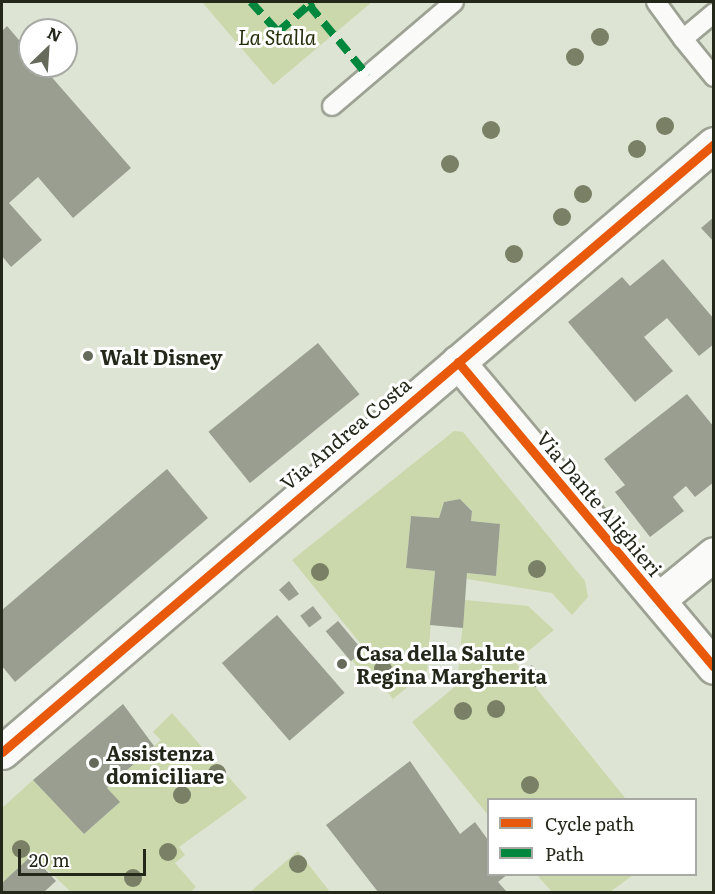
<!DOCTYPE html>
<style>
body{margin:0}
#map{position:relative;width:715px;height:894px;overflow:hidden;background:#dee4d3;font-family:Literata,serif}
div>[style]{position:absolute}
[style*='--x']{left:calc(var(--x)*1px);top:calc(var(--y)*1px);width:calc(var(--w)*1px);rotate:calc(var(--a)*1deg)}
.green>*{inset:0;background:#cad8ab}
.building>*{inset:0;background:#999e90;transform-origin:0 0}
.roads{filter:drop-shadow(2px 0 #9da294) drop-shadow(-2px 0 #9da294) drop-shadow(0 2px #9da294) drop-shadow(0 -2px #9da294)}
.service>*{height:18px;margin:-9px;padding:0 9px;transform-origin:9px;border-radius:9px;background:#fafbf8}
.minor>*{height:33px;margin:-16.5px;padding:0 16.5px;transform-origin:16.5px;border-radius:16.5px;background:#fafbf8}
.secondary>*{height:33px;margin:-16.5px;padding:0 16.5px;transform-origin:16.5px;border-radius:16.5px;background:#fafbf8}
.quiet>*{height:8px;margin-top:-4px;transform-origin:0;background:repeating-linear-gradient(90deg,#00873e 0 15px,transparent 0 23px)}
.cycleway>*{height:9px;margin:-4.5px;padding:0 4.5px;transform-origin:4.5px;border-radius:4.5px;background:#e8590c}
.trees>*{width:18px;height:18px;margin:-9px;border-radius:50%;background:#798066}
.dots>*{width:16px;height:16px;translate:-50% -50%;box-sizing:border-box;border:3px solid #fff;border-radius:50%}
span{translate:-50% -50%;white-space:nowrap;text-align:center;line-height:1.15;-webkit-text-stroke:6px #fff;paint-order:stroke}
.park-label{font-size:20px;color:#262f0c;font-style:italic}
.poi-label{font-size:20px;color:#24281b;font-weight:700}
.left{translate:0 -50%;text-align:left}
.street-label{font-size:20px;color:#24281b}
.frame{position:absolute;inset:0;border:3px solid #24281b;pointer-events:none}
.legend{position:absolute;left:487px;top:798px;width:210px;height:78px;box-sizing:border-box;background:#fff;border:2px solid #a7a9a4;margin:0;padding:8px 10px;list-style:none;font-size:18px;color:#24281b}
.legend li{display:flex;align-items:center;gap:12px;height:30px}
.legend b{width:30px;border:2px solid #a7a9a4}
.north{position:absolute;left:18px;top:18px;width:60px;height:60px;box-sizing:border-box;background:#fff;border:2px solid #a7a9a4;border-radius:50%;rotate:25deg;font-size:16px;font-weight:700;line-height:24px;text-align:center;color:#24281b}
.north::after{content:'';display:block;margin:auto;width:21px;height:27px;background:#656a5b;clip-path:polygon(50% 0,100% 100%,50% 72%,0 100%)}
.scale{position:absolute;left:18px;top:849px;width:128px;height:27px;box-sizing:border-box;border:3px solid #24281b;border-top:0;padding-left:8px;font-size:18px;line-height:21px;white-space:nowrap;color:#24281b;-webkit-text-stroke:4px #fff;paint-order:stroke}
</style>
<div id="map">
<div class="green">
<i style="clip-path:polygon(202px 2px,372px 2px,273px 85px)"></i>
<i style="clip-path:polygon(454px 431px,463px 432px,585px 581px,588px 597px,572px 615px,552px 593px,467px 579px,467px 573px,496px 576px,500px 524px,471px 521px,472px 510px,460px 499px,444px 502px,439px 518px,411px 516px,406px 568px,435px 571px,427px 671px,393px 699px,370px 670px,364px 675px,352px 660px,365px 649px,292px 560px)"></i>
<i style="clip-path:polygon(465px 600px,528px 606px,554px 630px,515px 662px,626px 799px,488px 800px,488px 815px,412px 722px,457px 685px)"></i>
<i style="clip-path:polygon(172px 713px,247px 798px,179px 847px,185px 855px,175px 863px,196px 887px,190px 892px,71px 892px,32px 855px,2px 883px,2px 808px,33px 780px,84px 834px,119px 803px,107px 788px,161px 740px,153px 732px)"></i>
<i style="clip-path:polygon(298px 851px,330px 892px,250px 892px)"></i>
<i style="clip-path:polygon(537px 875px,633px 875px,610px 892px,552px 892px)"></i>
</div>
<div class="building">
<i style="clip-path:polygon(7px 26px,30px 53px,30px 66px,42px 66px,131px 168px,73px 218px,38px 177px,9px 203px,42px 240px,11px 267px,2px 256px,2px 31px)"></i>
<i style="clip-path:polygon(714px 217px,714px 242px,701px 228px)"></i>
<i style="clip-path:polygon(663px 259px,714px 319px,714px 344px,699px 356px,667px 318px,644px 337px,673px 371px,635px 402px,568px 322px,622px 277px,630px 286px)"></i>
<i style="left:318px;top:343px;width:66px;height:141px;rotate:51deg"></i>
<i style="clip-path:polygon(687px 394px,714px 427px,714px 482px,695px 497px,686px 486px,673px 497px,684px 511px,650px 537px,615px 492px,625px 485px,604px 459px)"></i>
<i style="clip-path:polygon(167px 469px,208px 518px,15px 682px,2px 666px,2px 610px)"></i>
<i style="clip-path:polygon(460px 499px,472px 511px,471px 521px,500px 524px,496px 576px,467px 573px,463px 628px,430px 625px,435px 571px,406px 568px,411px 516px,439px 518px,444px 502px)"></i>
<i style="clip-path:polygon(289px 581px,299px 594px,289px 601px,279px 590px)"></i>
<i style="left:313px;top:606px;width:15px;height:16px;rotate:53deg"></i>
<i style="left:277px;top:615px;width:103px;height:73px;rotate:49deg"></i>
<i style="left:338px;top:621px;width:39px;height:16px;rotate:50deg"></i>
<i style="left:532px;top:665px;width:20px;height:11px;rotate:53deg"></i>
<i style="clip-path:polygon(123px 704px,154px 746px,107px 788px,120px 802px,84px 834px,33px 780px)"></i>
<i style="clip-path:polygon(410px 761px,460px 834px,475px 822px,488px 840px,488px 874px,508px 874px,498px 882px,507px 892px,378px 892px,326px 825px)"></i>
<i style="clip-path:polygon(32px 855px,56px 881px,44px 892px,2px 892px,2px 883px)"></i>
</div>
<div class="roads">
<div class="service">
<i style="--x:656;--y:2;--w:46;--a:53.9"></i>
<i style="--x:714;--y:13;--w:40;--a:140"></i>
<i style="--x:683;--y:39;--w:49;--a:50.8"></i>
<i style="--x:332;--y:106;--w:160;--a:-40.4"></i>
</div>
<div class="minor">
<i style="--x:458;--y:362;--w:398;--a:50"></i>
<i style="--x:658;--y:600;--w:72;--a:-39.4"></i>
</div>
<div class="secondary">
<i style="--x:2;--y:752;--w:936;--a:-40.5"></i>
</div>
</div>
<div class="quiet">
<i style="--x:251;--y:2;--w:40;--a:48"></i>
<i style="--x:278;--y:32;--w:41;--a:-41.1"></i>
<i style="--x:313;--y:2;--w:5;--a:143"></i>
<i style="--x:309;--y:5;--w:92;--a:50.3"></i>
</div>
<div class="cycleway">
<i style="--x:458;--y:362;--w:398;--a:50"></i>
<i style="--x:2;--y:752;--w:936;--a:-40.5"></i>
</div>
<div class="trees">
<i style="left:600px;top:37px"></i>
<i style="left:575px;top:57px"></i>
<i style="left:665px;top:126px"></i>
<i style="left:491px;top:130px"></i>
<i style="left:637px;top:149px"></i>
<i style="left:450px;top:164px"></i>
<i style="left:583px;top:194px"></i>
<i style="left:562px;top:217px"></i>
<i style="left:514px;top:254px"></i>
<i style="left:537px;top:569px"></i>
<i style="left:320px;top:572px"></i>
<i style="left:383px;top:669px"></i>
<i style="left:496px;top:709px"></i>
<i style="left:463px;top:711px"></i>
<i style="left:217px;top:773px"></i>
<i style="left:530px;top:785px"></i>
<i style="left:182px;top:795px"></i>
<i style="left:21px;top:849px"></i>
<i style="left:168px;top:852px"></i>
<i style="left:298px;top:864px"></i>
<i style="left:133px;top:878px"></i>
</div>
<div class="dots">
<i style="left:88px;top:356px;background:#656a5b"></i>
<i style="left:342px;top:664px;background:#656a5b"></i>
<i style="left:94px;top:763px;background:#656a5b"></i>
</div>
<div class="park-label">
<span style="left:277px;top:36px">La Stalla</span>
</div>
<div class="poi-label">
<span class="left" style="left:100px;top:356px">Walt Disney</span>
<span class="left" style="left:356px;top:664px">Casa della Salute<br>Regina Margherita</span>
<span class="left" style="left:106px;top:764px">Assistenza<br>domiciliare</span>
</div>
<div class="street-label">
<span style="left:345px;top:433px;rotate:-40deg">Via Andrea Costa</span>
<span style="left:600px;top:503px;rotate:50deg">Via Dante Alighieri</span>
</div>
<div class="frame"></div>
<ul class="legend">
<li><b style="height:8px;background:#e8590c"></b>Cycle path</li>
<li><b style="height:8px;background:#00873e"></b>Path</li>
</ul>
<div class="north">N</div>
<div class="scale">20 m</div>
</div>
